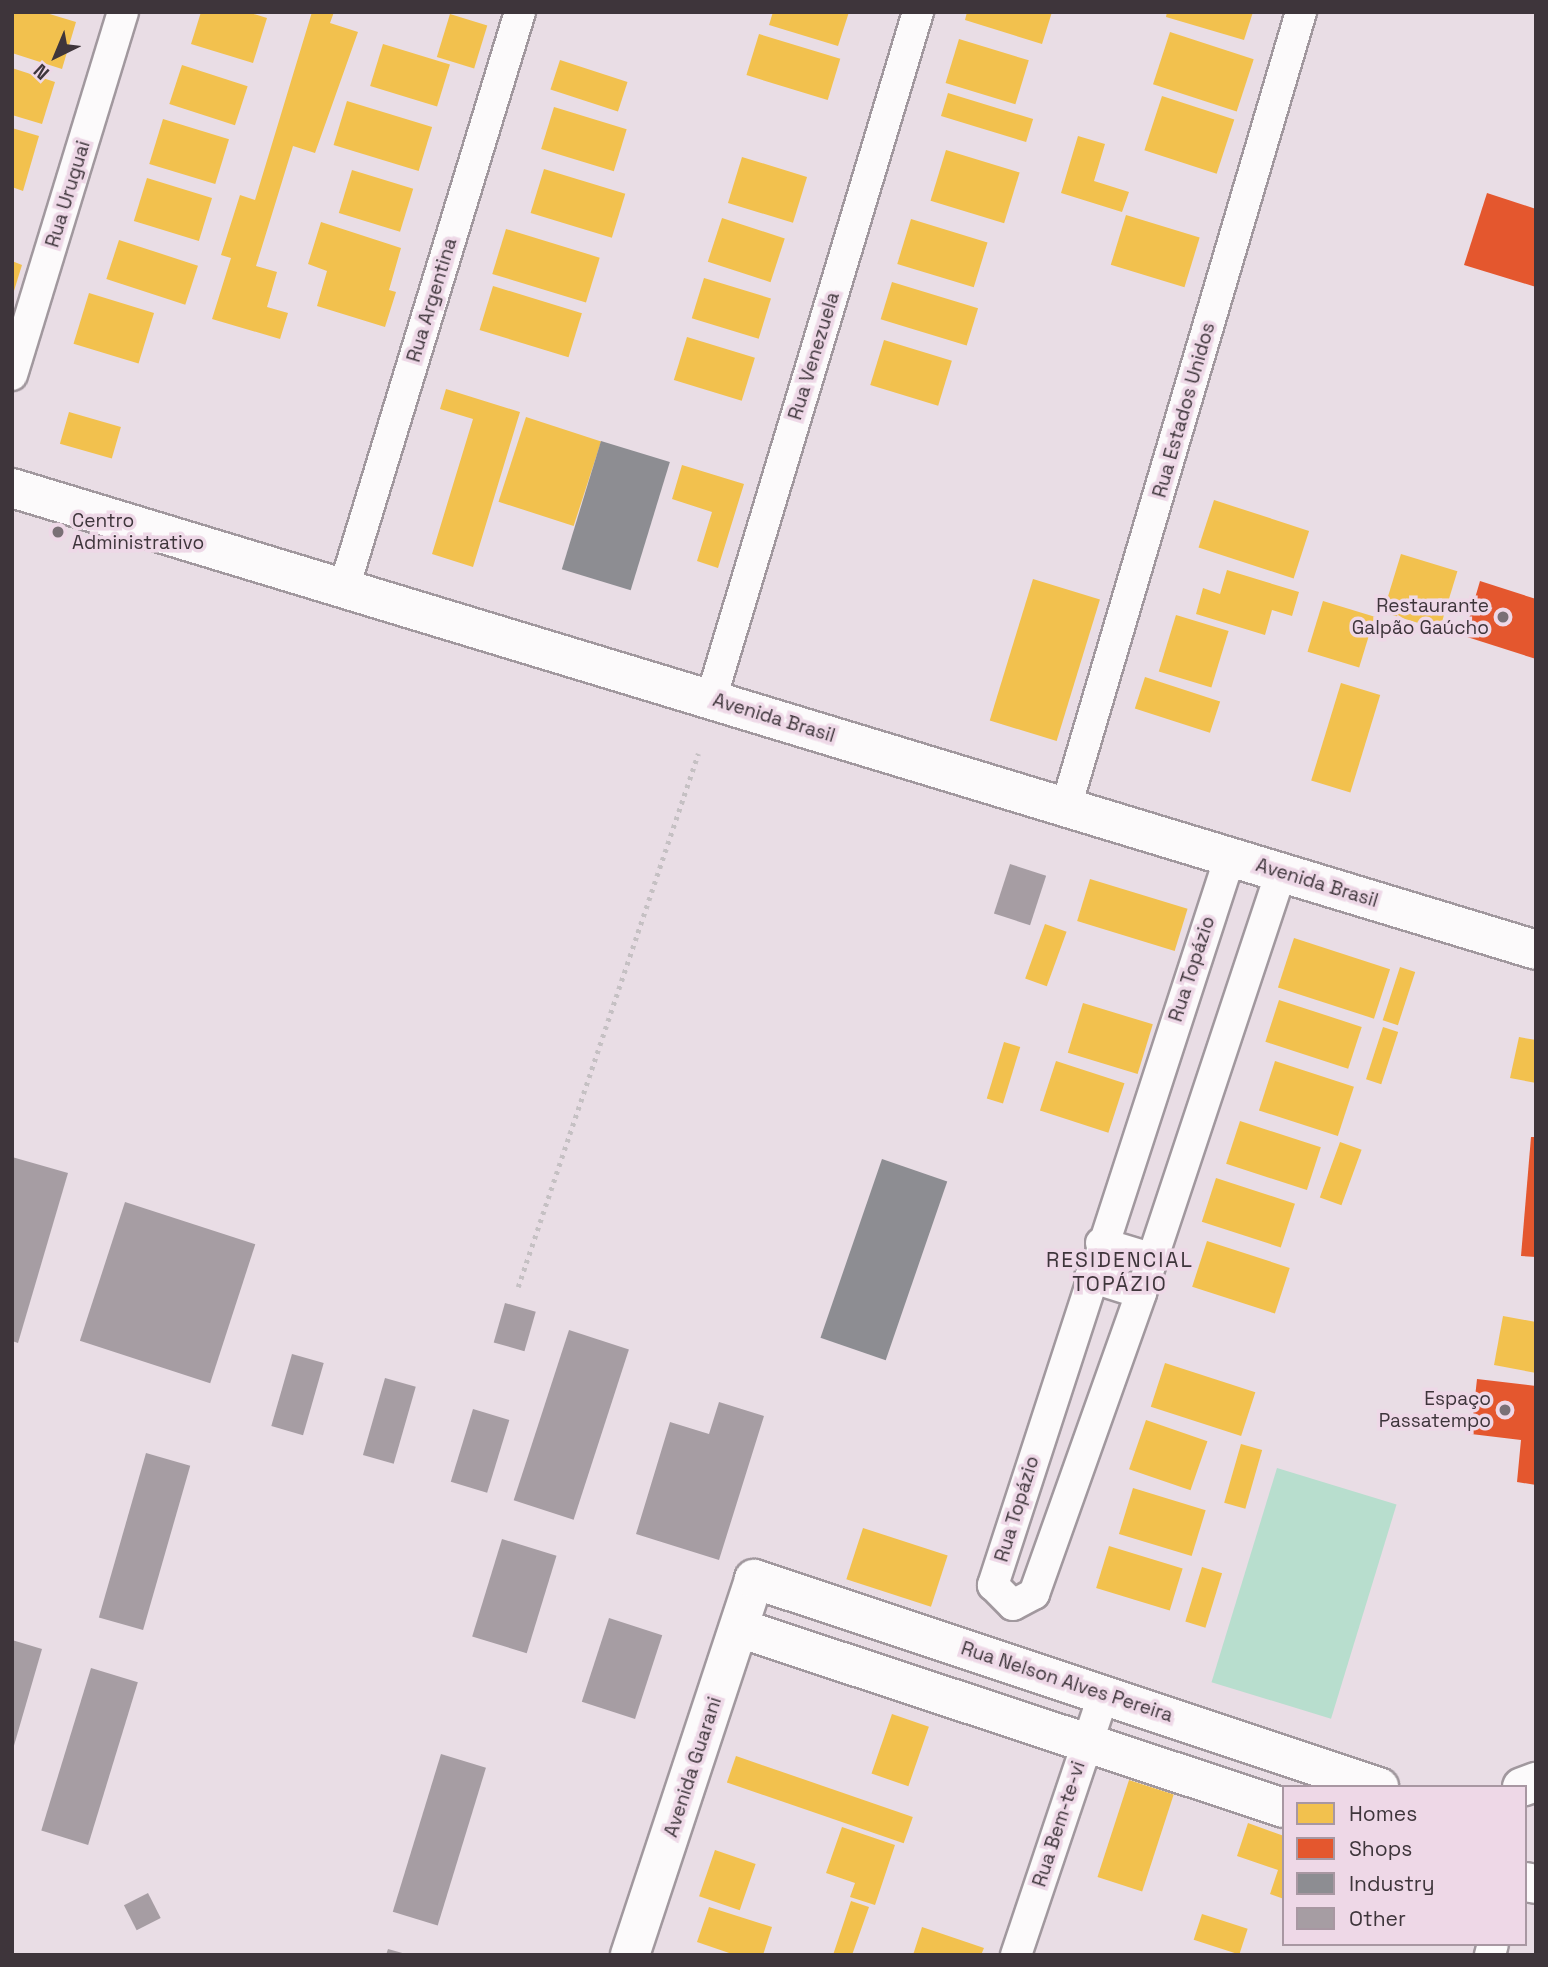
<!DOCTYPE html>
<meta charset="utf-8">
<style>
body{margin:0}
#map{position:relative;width:1548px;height:1967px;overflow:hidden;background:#e9dde5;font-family:"Space Grotesk",sans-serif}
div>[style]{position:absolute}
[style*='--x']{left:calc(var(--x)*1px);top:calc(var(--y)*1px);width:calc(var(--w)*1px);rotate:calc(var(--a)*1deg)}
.green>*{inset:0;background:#b8dece;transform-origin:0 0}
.homes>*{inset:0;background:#f2c14e;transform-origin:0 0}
.shops>*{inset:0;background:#e4572e}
.industry>*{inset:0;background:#8d8d92;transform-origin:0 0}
.building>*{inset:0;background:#a69da3;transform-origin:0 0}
.path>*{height:4.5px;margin-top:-2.25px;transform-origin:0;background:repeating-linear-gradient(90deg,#c5c0c3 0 3.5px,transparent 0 8.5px)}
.roads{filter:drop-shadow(2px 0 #a1989e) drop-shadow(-2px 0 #a1989e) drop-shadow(0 2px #a1989e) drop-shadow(0 -2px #a1989e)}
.street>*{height:30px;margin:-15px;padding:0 15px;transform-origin:15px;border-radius:15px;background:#fcfafb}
.secondary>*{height:38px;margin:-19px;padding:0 19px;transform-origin:19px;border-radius:19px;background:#fcfafb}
.dots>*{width:19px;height:19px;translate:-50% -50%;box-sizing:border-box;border:4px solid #eed8e7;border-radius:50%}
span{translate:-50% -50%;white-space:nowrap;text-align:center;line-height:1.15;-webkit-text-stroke:7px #eed8e7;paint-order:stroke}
.street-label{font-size:19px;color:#3e353b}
.poi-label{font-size:19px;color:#3e353b}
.left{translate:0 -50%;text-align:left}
.right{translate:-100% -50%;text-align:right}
.neighbourhood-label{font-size:21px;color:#3e353b;letter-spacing:2px}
.frame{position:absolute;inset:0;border:14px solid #3e353b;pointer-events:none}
.legend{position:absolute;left:1282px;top:1785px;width:245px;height:161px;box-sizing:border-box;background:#eed8e7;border:2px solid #a897a2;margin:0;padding:9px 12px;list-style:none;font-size:21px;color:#3e353b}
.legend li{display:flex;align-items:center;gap:14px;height:35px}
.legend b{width:35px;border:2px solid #a897a2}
.north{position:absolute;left:21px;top:21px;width:70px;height:70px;-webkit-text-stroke:5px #eed8e7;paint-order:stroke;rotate:223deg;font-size:19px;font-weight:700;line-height:28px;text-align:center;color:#3e353b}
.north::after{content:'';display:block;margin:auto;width:24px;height:32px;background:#3e353b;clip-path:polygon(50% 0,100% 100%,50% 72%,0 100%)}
</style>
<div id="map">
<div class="green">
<i style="left:1277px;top:1468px;width:125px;height:224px;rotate:17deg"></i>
</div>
<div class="homes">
<i style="clip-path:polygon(12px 12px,43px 12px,76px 22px,62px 69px,12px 53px)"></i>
<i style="clip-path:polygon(201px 12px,247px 12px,267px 18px,253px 63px,191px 44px)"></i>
<i style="clip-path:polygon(312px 12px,334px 12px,330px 23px,358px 32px,315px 153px,293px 146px,256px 266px,277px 272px,267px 307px,288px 313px,280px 339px,212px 319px,231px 258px,221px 255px,240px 195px,255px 200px)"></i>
<i style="clip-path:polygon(773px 12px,849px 12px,838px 46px,769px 25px)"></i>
<i style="clip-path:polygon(967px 12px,1052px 12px,1042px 44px,965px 20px)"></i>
<i style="clip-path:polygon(1167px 12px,1253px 12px,1244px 40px,1166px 17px)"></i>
<i style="left:450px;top:14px;width:39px;height:45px;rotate:17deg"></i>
<i style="left:1170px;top:32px;width:88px;height:55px;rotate:18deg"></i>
<i style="left:759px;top:34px;width:85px;height:43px;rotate:17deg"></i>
<i style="left:959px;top:39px;width:73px;height:46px;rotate:17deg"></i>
<i style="left:383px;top:44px;width:70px;height:44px;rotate:17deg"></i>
<i style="left:560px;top:60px;width:71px;height:31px;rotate:18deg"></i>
<i style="left:182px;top:65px;width:69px;height:41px;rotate:18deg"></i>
<i style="clip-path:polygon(12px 68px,55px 82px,42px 124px,12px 115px)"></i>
<i style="left:948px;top:93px;width:89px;height:24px;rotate:17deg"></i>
<i style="left:1162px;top:96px;width:76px;height:57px;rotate:18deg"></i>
<i style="left:347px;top:101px;width:89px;height:46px;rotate:17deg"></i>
<i style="left:554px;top:107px;width:76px;height:44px;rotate:17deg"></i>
<i style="left:163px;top:119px;width:69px;height:47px;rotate:17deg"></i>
<i style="clip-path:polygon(12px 128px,39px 136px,23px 191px,12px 187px)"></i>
<i style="clip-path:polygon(1078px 136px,1105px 144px,1094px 181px,1129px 192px,1122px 212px,1061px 193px)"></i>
<i style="left:946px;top:150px;width:77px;height:53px;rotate:17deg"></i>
<i style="left:742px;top:157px;width:68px;height:48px;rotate:17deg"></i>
<i style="left:544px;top:169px;width:85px;height:46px;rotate:17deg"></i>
<i style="left:352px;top:170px;width:64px;height:45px;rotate:17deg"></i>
<i style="left:147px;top:178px;width:68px;height:45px;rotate:17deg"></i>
<i style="left:1126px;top:215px;width:77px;height:52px;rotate:17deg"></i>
<i style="left:722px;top:218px;width:66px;height:46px;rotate:18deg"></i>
<i style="left:911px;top:219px;width:80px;height:47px;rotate:17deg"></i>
<i style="clip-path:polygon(321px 222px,401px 248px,389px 290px,396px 292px,385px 327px,317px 306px,327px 271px,308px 264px)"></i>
<i style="left:506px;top:229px;width:98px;height:47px;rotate:17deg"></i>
<i style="left:119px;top:240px;width:83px;height:41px;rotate:18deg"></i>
<i style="clip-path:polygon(12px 261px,22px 265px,13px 294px,12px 294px)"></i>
<i style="left:704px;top:278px;width:70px;height:42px;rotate:17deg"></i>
<i style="left:892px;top:282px;width:90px;height:39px;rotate:17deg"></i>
<i style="left:493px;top:286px;width:93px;height:46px;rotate:17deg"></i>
<i style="left:89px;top:293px;width:68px;height:53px;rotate:17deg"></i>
<i style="left:687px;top:337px;width:71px;height:45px;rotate:17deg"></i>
<i style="left:884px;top:340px;width:71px;height:47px;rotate:17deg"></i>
<i style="clip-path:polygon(446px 389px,520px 412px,473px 567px,432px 554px,473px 419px,440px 409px)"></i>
<i style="left:69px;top:412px;width:54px;height:33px;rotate:16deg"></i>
<i style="left:526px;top:417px;width:79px;height:89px;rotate:18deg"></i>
<i style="clip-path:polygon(682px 465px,744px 484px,718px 568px,697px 561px,712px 512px,672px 499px)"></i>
<i style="left:1214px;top:500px;width:100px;height:50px;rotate:18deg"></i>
<i style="left:1401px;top:554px;width:59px;height:61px;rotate:17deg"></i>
<i style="clip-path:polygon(1227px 570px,1299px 592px,1292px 616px,1272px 610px,1265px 635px,1196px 614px,1203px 588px,1220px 594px)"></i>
<i style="left:1033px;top:579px;width:70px;height:148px;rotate:17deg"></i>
<i style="left:1323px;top:601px;width:54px;height:53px;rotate:17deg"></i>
<i style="left:1176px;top:615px;width:55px;height:59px;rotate:17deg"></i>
<i style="left:1145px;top:677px;width:79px;height:33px;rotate:18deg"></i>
<i style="left:1341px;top:683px;width:41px;height:102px;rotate:17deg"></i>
<i style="left:1090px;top:879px;width:102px;height:44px;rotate:17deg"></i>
<i style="left:1045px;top:924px;width:23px;height:58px;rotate:20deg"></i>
<i style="left:1294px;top:938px;width:101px;height:52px;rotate:18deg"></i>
<i style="left:1400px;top:967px;width:16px;height:56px;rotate:18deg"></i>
<i style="left:1279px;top:1000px;width:87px;height:44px;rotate:18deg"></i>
<i style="left:1083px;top:1003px;width:73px;height:52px;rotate:17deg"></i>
<i style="left:1383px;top:1027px;width:16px;height:55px;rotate:18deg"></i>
<i style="clip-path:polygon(1519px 1037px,1536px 1040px,1536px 1083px,1510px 1078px)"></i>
<i style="left:1004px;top:1042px;width:17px;height:59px;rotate:17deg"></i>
<i style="left:1056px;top:1061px;width:72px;height:52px;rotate:18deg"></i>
<i style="left:1275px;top:1061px;width:83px;height:52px;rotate:18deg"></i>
<i style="left:1240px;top:1121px;width:85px;height:45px;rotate:18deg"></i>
<i style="left:1340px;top:1142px;width:23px;height:59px;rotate:20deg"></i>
<i style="left:1216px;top:1178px;width:83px;height:46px;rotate:18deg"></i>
<i style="left:1207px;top:1241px;width:87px;height:48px;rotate:18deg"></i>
<i style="clip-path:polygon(1503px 1316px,1536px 1322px,1536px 1373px,1494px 1365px)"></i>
<i style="left:1165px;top:1363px;width:95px;height:46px;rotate:18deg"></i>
<i style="left:1146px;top:1420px;width:65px;height:52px;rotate:19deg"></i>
<i style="left:1241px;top:1444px;width:22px;height:61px;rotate:16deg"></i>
<i style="left:1133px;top:1488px;width:76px;height:48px;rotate:17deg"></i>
<i style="left:863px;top:1528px;width:89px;height:54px;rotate:18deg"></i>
<i style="left:1109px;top:1546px;width:77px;height:44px;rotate:17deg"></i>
<i style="left:1202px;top:1567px;width:21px;height:57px;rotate:17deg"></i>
<i style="left:892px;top:1714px;width:39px;height:63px;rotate:19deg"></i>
<i style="left:736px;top:1756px;width:187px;height:28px;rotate:19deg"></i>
<i style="left:1129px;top:1780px;width:47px;height:102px;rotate:18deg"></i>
<i style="clip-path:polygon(1248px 1823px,1284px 1836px,1284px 1899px,1270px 1894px,1278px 1870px,1237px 1856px)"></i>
<i style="clip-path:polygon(842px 1827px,895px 1845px,875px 1905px,850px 1897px,855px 1883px,826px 1873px)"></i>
<i style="left:715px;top:1850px;width:43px;height:49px;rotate:19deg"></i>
<i style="clip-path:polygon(851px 1901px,869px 1907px,852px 1955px,833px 1955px)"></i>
<i style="clip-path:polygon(709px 1907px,772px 1927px,763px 1955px,735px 1955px,697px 1942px)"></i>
<i style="left:1202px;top:1914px;width:48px;height:27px;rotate:18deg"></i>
<i style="clip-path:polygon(922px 1927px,984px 1948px,981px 1955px,913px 1955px)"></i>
</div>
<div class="shops">
<i style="clip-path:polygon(1487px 193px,1536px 209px,1536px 287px,1464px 265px)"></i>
<i style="clip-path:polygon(1480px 581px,1536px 599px,1536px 659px,1464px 636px)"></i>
<i style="clip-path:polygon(1531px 1137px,1536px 1137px,1536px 1257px,1521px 1256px)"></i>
<i style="clip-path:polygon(1477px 1379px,1536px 1386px,1536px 1485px,1517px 1482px,1521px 1440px,1471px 1434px)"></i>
</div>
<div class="industry">
<i style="left:601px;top:441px;width:72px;height:134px;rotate:17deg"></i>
<i style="left:882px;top:1159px;width:69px;height:189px;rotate:19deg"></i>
</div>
<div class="building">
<i style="left:1010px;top:864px;width:38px;height:52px;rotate:18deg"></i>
<i style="clip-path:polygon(12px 1157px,68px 1173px,18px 1343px,12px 1341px)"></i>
<i style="left:125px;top:1202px;width:137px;height:146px;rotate:18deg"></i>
<i style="left:505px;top:1303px;width:32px;height:41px;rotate:16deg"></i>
<i style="left:569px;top:1330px;width:63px;height:179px;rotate:18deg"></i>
<i style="left:292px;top:1354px;width:33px;height:75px;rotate:16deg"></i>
<i style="left:385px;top:1378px;width:32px;height:80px;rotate:16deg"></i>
<i style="clip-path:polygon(719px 1402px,764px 1416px,719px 1560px,636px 1534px,670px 1422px,709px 1434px)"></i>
<i style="left:473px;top:1409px;width:38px;height:76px;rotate:17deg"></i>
<i style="left:146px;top:1453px;width:46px;height:171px;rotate:16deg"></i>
<i style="left:502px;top:1539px;width:57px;height:102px;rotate:17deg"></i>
<i style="left:609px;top:1618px;width:56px;height:88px;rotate:18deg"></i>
<i style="clip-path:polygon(12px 1640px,42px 1649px,13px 1749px,12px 1749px)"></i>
<i style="left:91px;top:1668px;width:49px;height:170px;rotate:17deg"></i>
<i style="left:441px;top:1754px;width:47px;height:165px;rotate:17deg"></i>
<i style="left:148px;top:1893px;width:28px;height:27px;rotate:63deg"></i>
<i style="clip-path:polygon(388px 1949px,406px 1954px,406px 1955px,386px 1955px)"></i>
</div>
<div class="path">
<i style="--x:518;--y:1287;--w:563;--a:-71.34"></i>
</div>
<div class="roads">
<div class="street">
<i style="--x:12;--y:375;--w:380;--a:-73"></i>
<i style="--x:344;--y:588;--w:602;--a:-73.01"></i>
<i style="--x:711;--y:699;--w:718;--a:-73.23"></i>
<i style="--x:1066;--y:807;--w:829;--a:-73.53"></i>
<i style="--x:1230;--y:857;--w:766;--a:108.03"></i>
<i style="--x:993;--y:1585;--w:28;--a:45"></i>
<i style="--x:1013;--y:1605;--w:24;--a:-28"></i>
<i style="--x:1034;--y:1594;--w:319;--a:-70.4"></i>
<i style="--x:1141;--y:1293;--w:443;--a:-71.6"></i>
<i style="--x:1101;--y:1243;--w:51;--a:17"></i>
<i style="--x:1090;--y:1277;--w:53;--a:17.4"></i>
<i style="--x:1016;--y:1955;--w:276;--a:-71.4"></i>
<i style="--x:1490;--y:1955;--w:11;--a:-75"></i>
</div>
<div class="secondary">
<i style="--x:12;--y:488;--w:1592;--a:16.86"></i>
<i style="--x:739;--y:1628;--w:574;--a:18.28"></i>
<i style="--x:1522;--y:1787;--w:15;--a:-20"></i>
<i style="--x:1525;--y:1882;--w:11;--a:10"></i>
<i style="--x:630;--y:1955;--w:396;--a:-71.7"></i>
<i style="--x:754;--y:1579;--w:659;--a:18.41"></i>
</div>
</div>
<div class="dots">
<i style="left:58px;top:532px;background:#7a7076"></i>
<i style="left:1503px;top:617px;background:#7a7076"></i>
<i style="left:1505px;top:1410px;background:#7a7076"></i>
</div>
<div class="street-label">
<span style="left:68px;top:194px;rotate:-73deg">Rua Uruguai</span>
<span style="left:432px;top:300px;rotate:-73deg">Rua Argentina</span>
<span style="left:814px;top:356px;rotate:-73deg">Rua Venezuela</span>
<span style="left:1184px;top:410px;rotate:-74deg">Rua Estados Unidos</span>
<span style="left:774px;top:718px;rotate:17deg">Avenida Brasil</span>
<span style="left:1317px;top:883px;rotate:17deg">Avenida Brasil</span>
<span style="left:1192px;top:969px;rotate:-72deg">Rua Topázio</span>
<span style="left:1017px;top:1509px;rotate:-73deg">Rua Topázio</span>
<span style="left:1067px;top:1682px;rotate:18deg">Rua Nelson Alves Pereira</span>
<span style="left:693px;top:1767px;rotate:-72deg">Avenida Guarani</span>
<span style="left:1059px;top:1824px;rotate:-72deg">Rua Bem-te-vi</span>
</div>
<div class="poi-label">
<span class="left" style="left:72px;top:532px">Centro<br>Administrativo</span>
<span class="right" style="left:1489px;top:617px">Restaurante<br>Galpão Gaúcho</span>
<span class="right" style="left:1491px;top:1410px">Espaço<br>Passatempo</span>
</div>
<div class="neighbourhood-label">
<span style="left:1120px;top:1272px">RESIDENCIAL<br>TOPÁZIO</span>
</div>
<div class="frame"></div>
<ul class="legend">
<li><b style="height:19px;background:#f2c14e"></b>Homes</li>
<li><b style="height:19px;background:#e4572e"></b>Shops</li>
<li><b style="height:19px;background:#8d8d92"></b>Industry</li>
<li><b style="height:19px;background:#a69da3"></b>Other</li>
</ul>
<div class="north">N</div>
</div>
